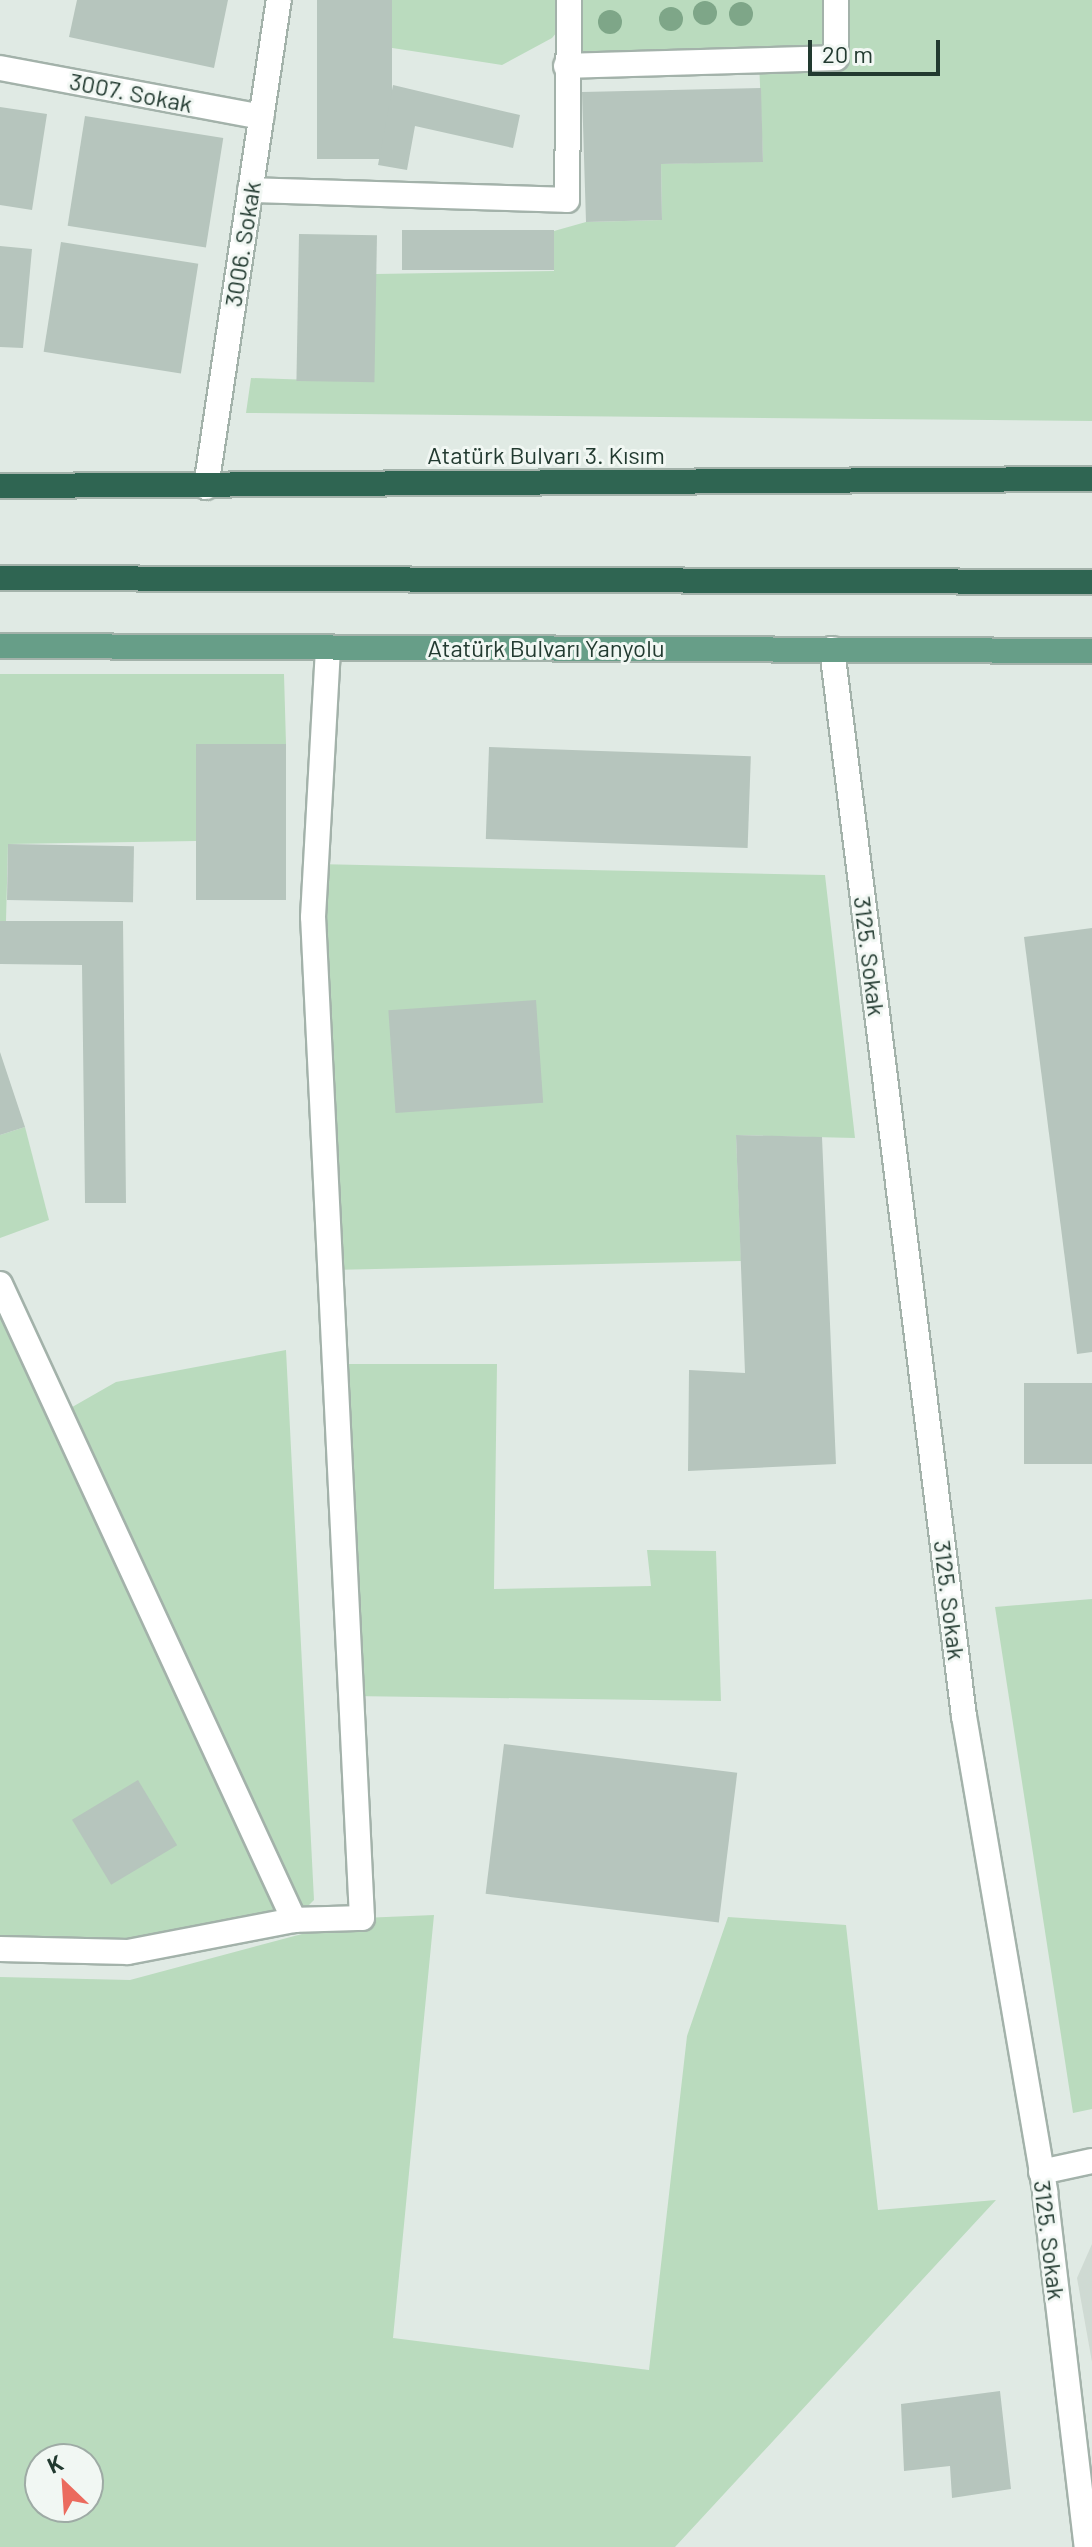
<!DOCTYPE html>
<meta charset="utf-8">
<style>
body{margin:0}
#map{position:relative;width:1092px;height:2547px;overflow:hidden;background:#e0eae4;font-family:Barlow,sans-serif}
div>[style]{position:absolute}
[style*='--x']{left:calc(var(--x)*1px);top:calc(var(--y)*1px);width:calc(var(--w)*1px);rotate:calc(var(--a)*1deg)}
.built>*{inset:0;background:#cfdad3}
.green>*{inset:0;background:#badbbe}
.building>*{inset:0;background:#b6c5bd;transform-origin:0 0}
.roads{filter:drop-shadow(2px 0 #a3b2aa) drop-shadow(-2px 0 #a3b2aa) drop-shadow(0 2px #a3b2aa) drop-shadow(0 -2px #a3b2aa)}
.minor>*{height:24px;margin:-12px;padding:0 12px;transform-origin:12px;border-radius:12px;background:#fff}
.major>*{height:24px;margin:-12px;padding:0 12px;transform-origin:12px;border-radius:12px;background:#679e88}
.highway>*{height:24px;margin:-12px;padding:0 12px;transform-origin:12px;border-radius:12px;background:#2f6552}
.trees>*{width:24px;height:24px;margin:-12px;border-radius:50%;background:#7ea688}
span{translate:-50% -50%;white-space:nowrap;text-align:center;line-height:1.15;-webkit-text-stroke:6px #f1f7f3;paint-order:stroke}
.street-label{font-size:24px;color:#223a30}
.north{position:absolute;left:24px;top:2443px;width:80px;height:80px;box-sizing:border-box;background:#f1f7f3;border:2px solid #9eaba5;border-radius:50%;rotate:335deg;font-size:22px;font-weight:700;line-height:32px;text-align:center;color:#223a30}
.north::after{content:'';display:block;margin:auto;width:28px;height:36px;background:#eb6b5e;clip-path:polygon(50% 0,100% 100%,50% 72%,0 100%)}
.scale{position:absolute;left:808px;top:40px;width:132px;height:36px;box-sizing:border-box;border:4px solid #223a30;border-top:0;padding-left:10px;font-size:24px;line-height:28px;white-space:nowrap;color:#223a30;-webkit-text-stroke:6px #f1f7f3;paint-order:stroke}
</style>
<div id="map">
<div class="built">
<i style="clip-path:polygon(1092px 2244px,1092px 2362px,1077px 2278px)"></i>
</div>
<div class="green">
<i style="clip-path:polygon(392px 0,1092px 0,1092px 421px,246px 413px,251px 378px,372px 382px,376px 274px,554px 271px,554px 231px,586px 222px,662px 220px,661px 164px,763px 161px,759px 60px,566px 66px,568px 19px,552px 38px,502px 65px,386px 47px)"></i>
<i style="clip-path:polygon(0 674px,284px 674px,286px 744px,196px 744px,196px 841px,8px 844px,6px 921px,0 921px)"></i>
<i style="clip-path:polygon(316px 864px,825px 875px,855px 1138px,736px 1135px,741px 1261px,331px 1270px)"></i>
<i style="clip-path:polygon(25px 1127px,49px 1220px,0 1238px,0 1135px)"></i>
<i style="clip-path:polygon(0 1284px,60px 1414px,116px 1382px,286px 1350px,314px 1900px,294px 1920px,128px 1952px,0 1944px)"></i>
<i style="clip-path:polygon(335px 1364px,497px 1364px,494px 1589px,651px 1586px,647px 1550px,716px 1551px,721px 1701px,351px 1696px)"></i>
<i style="clip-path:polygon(1092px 1599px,1092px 2109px,1073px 2113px,995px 1607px)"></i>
<i style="clip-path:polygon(evenodd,434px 1915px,393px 2338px,649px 2370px,687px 2036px,728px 1917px,846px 1925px,878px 2210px,996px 2200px,675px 2547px,0 2547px,0 1977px,130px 1980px,362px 1918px,434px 1915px,40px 2459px,88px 2459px,88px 2507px,40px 2507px,40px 2459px)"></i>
</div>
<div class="building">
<i style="clip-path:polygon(77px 0,228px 0,214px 68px,69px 37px)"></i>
<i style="left:317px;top:0;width:75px;height:159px"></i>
<i style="clip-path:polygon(393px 85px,520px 115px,513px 148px,415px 126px,407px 170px,378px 165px)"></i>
<i style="clip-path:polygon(761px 88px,763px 162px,661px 164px,662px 220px,586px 222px,582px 92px)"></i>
<i style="clip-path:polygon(0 107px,47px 114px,32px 210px,0 205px)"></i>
<i style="left:85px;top:116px;width:140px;height:111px;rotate:9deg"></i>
<i style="left:402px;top:230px;width:152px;height:40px"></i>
<i style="left:299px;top:234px;width:78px;height:147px;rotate:1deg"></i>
<i style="left:61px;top:242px;width:139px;height:111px;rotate:9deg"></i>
<i style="clip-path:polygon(0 246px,32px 249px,23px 348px,0 347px)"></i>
<i style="left:196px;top:744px;width:90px;height:156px"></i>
<i style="left:489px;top:747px;width:262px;height:92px;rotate:2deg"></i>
<i style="left:8px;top:844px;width:126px;height:56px;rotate:1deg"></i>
<i style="clip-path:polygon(0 921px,123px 921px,126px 1203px,85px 1203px,82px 965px,0 964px)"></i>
<i style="clip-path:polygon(1092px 928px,1092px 1352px,1077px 1354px,1024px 937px)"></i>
<i style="left:536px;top:1000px;width:103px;height:148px;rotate:86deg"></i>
<i style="clip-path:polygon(0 1052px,25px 1127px,0 1135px)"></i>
<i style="clip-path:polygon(736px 1135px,822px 1137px,836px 1464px,688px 1471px,689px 1370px,745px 1373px)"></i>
<i style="left:1092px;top:1383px;width:81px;height:68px;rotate:90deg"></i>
<i style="left:504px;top:1744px;width:235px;height:151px;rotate:7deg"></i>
<i style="left:138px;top:1780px;width:76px;height:77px;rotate:59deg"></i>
<i style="clip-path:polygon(1000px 2391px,1011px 2489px,952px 2498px,950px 2466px,904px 2471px,901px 2404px)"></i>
</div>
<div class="roads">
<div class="minor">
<i style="--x:566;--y:66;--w:270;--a:-1.7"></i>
<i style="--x:836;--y:58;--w:58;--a:-90"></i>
<i style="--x:0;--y:68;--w:266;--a:10.6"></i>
<i style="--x:250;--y:190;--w:317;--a:1.8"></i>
<i style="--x:567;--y:200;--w:200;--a:-89.4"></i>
<i style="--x:206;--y:487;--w:492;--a:-81.5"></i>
<i style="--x:832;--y:649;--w:1075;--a:82.95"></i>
<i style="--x:964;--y:1716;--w:483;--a:80.3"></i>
<i style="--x:1045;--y:2192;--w:357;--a:83.3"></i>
<i style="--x:0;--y:1284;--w:701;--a:65.19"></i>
<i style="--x:294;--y:1920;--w:68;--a:-1.7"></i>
<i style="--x:362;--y:1918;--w:1002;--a:-92.8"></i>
<i style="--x:313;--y:917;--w:270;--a:-86.8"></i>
<i style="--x:0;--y:1949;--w:128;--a:1.3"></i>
<i style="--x:128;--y:1952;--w:169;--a:-10.9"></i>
<i style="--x:1041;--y:2172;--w:52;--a:-12.2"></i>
</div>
<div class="major">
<i style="--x:0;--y:646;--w:1092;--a:0.26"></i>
</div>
<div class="highway">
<i style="--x:0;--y:486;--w:1092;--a:-0.37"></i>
<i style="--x:0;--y:578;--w:1092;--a:0.21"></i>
</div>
</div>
<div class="trees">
<i style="left:705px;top:13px"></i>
<i style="left:741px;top:14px"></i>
<i style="left:671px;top:19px"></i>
<i style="left:610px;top:22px"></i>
</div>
<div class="street-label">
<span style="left:131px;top:92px;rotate:11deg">3007. Sokak</span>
<span style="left:242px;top:244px;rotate:-81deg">3006. Sokak</span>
<span style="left:546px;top:455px">Atatürk Bulvarı 3. Kısım</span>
<span style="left:546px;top:648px">Atatürk Bulvarı Yanyolu</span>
<span style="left:870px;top:956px;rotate:83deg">3125. Sokak</span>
<span style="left:950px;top:1600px;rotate:83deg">3125. Sokak</span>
<span style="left:1050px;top:2240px;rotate:83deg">3125. Sokak</span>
</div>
<div class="north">K</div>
<div class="scale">20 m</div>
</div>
